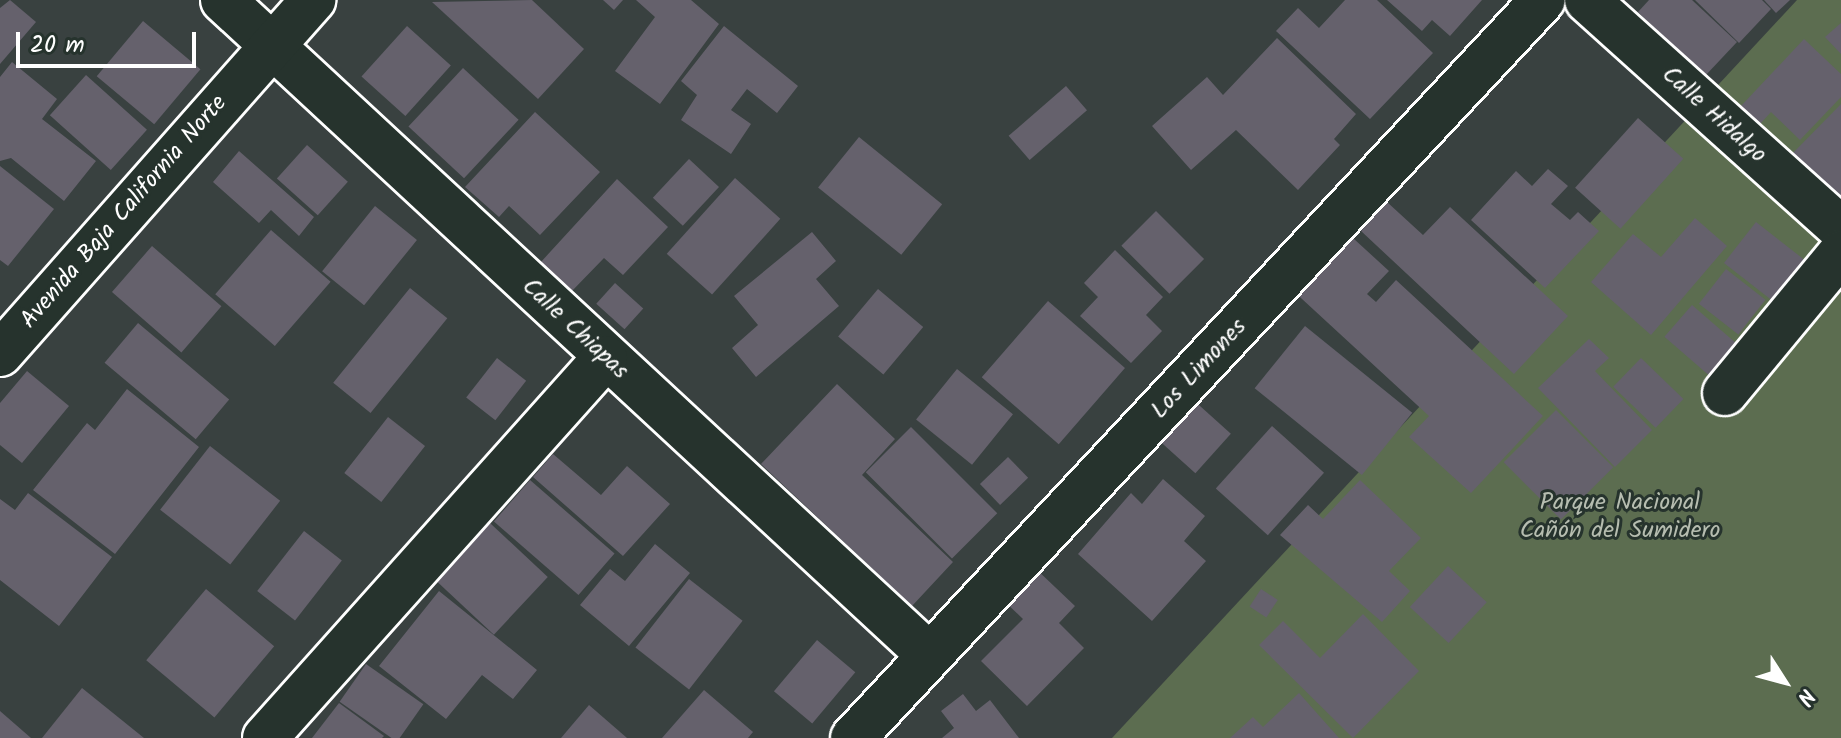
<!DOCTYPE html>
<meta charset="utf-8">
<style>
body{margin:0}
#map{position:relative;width:1841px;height:738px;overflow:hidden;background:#394140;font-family:Kalam,sans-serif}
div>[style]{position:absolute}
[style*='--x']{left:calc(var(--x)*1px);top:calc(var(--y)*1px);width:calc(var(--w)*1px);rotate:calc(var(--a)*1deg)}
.green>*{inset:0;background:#5c6d50}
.building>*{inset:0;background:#65616c;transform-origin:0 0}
.roads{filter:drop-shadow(2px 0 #fff) drop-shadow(-2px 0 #fff) drop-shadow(0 2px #fff) drop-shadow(0 -2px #fff)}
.minor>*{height:44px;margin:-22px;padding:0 22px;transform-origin:22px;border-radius:22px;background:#26332d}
span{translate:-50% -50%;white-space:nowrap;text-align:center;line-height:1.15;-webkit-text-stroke:6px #26332d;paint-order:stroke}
.street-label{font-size:24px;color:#fff}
.park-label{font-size:24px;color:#b6bdb0}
.north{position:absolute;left:1745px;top:642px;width:80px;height:80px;-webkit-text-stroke:6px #26332d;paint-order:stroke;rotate:126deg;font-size:22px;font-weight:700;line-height:32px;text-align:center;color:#fff}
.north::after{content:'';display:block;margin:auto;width:28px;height:36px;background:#fff;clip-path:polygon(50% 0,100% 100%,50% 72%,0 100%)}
.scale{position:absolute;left:16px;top:32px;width:180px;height:36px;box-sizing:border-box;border:4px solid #fff;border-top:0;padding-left:10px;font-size:24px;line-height:28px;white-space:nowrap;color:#fff;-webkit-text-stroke:6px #26332d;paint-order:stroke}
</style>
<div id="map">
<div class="green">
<i style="clip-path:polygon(1797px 0,1841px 0,1841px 738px,1112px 738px)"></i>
</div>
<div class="building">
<i style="clip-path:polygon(10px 0,36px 22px,0 64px,0 8px)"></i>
<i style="clip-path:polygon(532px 0,584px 49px,538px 99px,432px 2px)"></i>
<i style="clip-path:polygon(603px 0,623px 0,614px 10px)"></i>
<i style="clip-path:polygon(636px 0,691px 0,719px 24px,660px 104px,615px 71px,655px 17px)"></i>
<i style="clip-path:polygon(1345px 0,1377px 0,1433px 53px,1370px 119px,1276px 31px,1298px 8px,1319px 28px)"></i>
<i style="clip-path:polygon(1387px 0,1482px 0,1450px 36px,1432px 20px,1422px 31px)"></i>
<i style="clip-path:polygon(1649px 0,1692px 0,1737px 42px,1705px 76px,1638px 12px)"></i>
<i style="clip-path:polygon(1695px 0,1762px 0,1771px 9px,1739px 43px)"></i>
<i style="clip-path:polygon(1764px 0,1790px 0,1776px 13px)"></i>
<i style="left:143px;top:21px;width:75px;height:72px;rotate:40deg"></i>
<i style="clip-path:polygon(1841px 23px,1841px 54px,1825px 37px)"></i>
<i style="left:407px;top:26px;width:59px;height:68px;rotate:42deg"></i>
<i style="clip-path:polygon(724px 26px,798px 86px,777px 113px,747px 89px,731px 110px,751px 124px,731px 154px,681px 120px,697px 95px,681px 81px)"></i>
<i style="clip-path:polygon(1277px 38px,1356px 114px,1334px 139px,1340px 145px,1298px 190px,1236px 130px,1191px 170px,1152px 126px,1207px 77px,1223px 95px)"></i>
<i style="clip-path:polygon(1804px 39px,1841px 74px,1841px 97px,1800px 140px,1771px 112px,1759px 125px,1741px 106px)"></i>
<i style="clip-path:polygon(12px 62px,57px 99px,42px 119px,96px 161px,64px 201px,11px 158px,0 161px,0 77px)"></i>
<i style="left:463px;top:68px;width:76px;height:80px;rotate:43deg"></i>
<i style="left:86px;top:75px;width:82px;height:54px;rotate:42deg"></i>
<i style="left:1066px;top:86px;width:32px;height:76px;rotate:49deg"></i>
<i style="clip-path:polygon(1841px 104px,1841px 202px,1790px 156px)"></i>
<i style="clip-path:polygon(535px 112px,600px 172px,540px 235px,509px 206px,499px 217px,465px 187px)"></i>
<i style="left:1638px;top:118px;width:61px;height:94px;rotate:42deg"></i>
<i style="left:859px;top:137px;width:107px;height:65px;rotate:39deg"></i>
<i style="left:307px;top:145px;width:55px;height:45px;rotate:42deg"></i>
<i style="clip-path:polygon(239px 151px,314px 217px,299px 236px,271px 210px,259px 223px,213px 182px)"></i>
<i style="left:689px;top:159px;width:41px;height:53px;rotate:43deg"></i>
<i style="clip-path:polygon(0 166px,54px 209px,8px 266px,0 260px)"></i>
<i style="clip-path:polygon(1548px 169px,1568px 186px,1551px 204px,1570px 220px,1578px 212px,1599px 231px,1545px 288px,1471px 220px,1516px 171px,1532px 186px)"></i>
<i style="left:735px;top:178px;width:61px;height:102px;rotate:42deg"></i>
<i style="clip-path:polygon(617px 179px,668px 227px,623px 275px,604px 258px,571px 292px,540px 263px)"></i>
<i style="clip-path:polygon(1387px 202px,1423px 235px,1450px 207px,1568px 316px,1514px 374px,1361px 231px)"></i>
<i style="left:375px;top:206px;width:54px;height:84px;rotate:39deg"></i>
<i style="left:1156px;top:211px;width:68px;height:49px;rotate:45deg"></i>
<i style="clip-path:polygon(1695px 218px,1727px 246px,1651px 335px,1591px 282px,1633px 234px,1661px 257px)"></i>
<i style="left:1756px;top:222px;width:66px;height:52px;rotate:38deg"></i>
<i style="clip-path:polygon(1342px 228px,1389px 271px,1367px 294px,1376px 302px,1396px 280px,1543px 416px,1471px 493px,1409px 437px,1429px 416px,1289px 287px)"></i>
<i style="left:271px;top:230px;width:79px;height:85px;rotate:41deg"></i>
<i style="clip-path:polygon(812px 232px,836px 261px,816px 279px,839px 306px,756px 377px,732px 348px,758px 325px,734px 296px)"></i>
<i style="left:152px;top:246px;width:92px;height:61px;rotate:41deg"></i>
<i style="clip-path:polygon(1115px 250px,1163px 297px,1146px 315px,1162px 331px,1131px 363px,1080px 316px,1098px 297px,1084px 283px)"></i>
<i style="left:1726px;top:269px;width:50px;height:44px;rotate:38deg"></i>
<i style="left:615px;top:283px;width:38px;height:28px;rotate:42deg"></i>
<i style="left:410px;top:288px;width:48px;height:122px;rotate:39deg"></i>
<i style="left:878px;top:289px;width:59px;height:62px;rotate:40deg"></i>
<i style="left:1048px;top:301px;width:102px;height:101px;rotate:41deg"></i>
<i style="left:1692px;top:305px;width:60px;height:42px;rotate:41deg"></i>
<i style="left:138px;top:323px;width:119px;height:52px;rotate:40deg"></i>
<i style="left:1305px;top:326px;width:138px;height:80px;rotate:39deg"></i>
<i style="clip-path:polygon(1589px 339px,1609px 358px,1595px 371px,1652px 430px,1615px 467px,1538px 388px)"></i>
<i style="left:497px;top:358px;width:37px;height:50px;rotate:38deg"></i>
<i style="left:1641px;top:358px;width:59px;height:40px;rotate:44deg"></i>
<i style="left:957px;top:369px;width:72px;height:65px;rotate:39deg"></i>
<i style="clip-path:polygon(27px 371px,69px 406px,22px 463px,0 445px,0 403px)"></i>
<i style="clip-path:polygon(837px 384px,895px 439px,862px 475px,953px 562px,912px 606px,761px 464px)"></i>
<i style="clip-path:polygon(127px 389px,199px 447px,115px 554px,33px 490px,87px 423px,95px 430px)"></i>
<i style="left:1190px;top:397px;width:55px;height:53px;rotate:42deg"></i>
<i style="left:1556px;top:410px;width:81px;height:74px;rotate:45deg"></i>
<i style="left:388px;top:417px;width:47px;height:71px;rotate:38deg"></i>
<i style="left:1272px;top:426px;width:70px;height:84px;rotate:42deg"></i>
<i style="left:911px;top:427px;width:122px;height:64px;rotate:45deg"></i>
<i style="left:210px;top:446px;width:89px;height:81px;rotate:38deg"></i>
<i style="clip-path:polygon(553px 454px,601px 495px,627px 466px,670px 504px,623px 556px,533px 477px)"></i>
<i style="left:1008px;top:457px;width:29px;height:39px;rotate:46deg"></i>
<i style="clip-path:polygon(1163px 479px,1205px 516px,1184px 541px,1206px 561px,1152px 621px,1078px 554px,1131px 493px,1142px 504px)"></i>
<i style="left:530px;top:480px;width:112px;height:55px;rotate:41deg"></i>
<i style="clip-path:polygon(1360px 480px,1421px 538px,1389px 571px,1410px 591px,1382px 622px,1280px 535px,1308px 505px,1323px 519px)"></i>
<i style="clip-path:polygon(28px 493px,112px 557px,59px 626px,0 580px,0 499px,15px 510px)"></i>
<i style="left:490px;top:523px;width:79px;height:79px;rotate:43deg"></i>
<i style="left:304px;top:531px;width:48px;height:76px;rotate:38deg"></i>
<i style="clip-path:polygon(655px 544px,690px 573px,629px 646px,580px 605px,610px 569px,625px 581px)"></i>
<i style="left:1448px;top:566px;width:53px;height:56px;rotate:43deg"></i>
<i style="clip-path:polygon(1035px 568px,1075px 606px,1059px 623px,1084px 648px,1027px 706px,981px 661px,1023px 619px,1003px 600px)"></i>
<i style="left:689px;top:579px;width:68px;height:87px;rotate:38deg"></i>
<i style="left:206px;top:589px;width:89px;height:93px;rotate:40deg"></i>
<i style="left:1261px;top:589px;width:20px;height:21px;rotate:33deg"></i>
<i style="clip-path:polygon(439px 591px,537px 670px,513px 699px,482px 675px,446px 719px,379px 666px)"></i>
<i style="clip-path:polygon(1363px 614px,1419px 671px,1353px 738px,1259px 645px,1283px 621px,1320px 658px)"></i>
<i style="left:817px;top:640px;width:50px;height:67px;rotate:40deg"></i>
<i style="left:366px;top:664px;width:70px;height:46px;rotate:35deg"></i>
<i style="clip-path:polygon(82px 688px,144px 738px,42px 738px)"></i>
<i style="clip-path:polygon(704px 690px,753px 732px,748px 738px,662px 738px)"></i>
<i style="clip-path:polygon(1299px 693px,1339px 738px,1230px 738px,1253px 717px,1263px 727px)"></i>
<i style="clip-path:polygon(963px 694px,976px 711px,990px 700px,1019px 738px,942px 738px,954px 728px,941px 711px)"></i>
<i style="clip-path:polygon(339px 703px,384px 736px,382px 738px,312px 738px)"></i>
<i style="clip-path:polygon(589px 705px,627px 738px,561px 738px)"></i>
<i style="clip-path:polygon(0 711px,31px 738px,0 738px)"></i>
</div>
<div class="roads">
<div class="minor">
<i style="--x:223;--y:0;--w:963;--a:42.85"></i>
<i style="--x:1587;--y:0;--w:342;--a:42"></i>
<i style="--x:0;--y:354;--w:473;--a:-48.5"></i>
<i style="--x:1725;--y:393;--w:182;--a:-50.4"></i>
<i style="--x:265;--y:738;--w:510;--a:-48.18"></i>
<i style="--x:853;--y:738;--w:1010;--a:-46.93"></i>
</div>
</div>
<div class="street-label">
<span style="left:1714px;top:115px;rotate:42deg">Calle Hidalgo</span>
<span style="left:124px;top:212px;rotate:-49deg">Avenida Baja California Norte</span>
<span style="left:575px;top:329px;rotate:43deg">Calle Chiapas</span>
<span style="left:1199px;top:369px;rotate:-47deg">Los Limones</span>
</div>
<div class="park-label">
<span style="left:1620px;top:517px">Parque Nacional<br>Cañón del Sumidero</span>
</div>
<div class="north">N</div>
<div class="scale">20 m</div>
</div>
